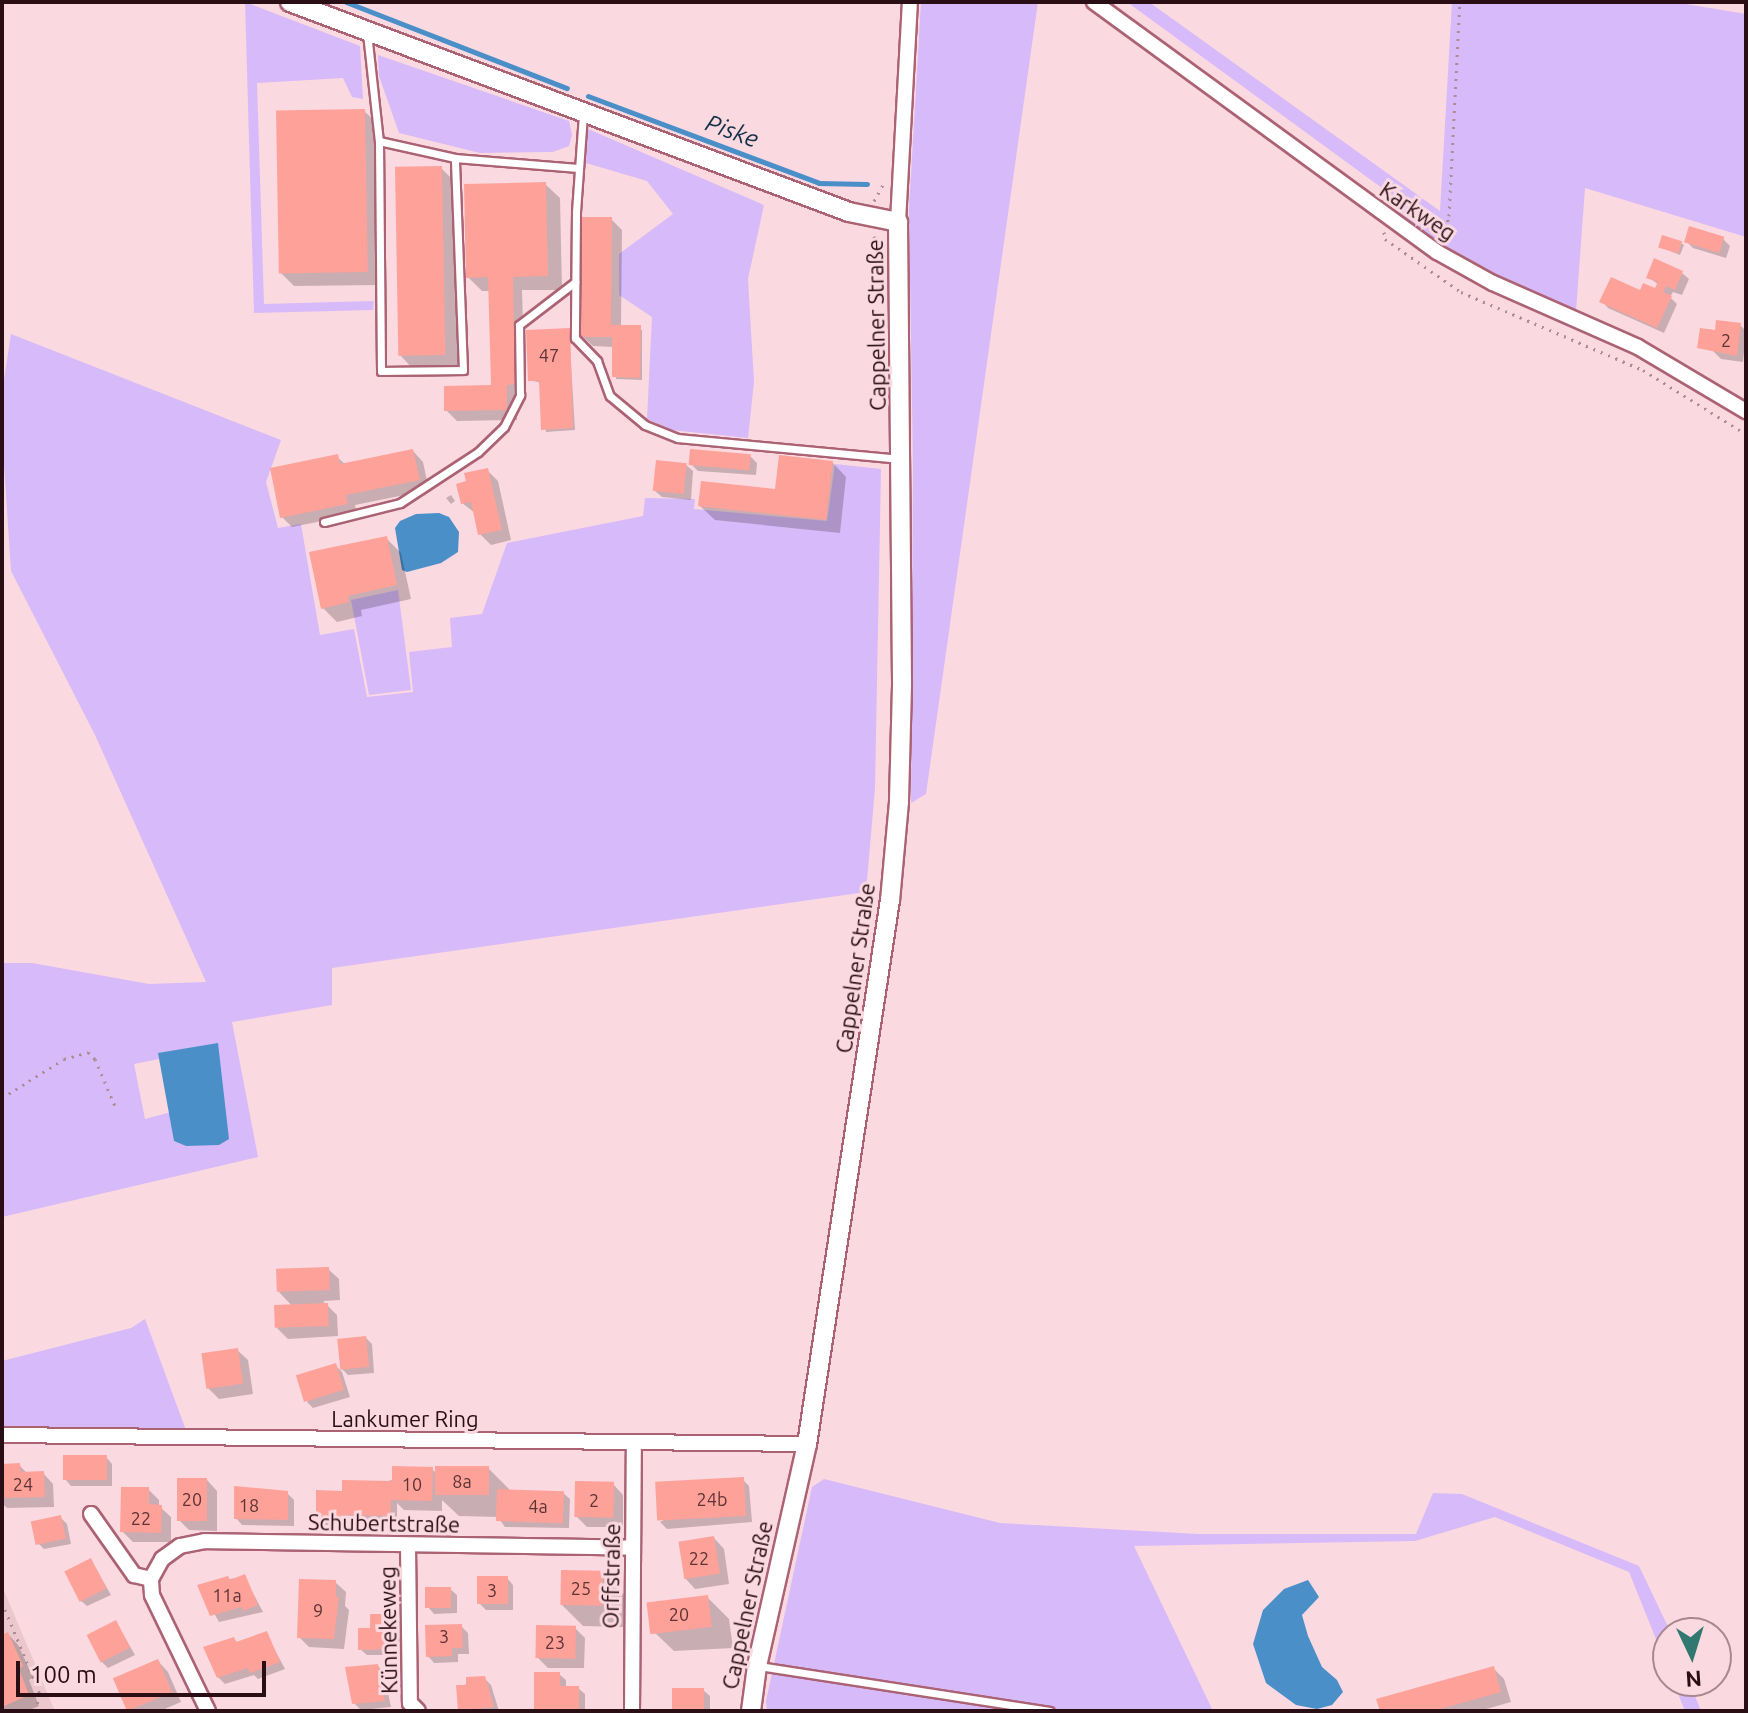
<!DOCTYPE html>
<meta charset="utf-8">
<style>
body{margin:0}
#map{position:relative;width:1748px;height:1713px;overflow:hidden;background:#fbd9e0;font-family:Ubuntu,sans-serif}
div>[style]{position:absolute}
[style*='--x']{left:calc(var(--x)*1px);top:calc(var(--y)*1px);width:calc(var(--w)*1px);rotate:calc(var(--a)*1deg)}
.built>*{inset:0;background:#ecc8ce}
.green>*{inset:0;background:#d7baf9}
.water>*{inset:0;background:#4a8fc8}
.shadow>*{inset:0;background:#0003}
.stream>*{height:5px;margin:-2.5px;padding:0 2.5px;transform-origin:2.5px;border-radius:2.5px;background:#4a8fc8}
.building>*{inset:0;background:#fda199;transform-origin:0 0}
.path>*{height:3px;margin-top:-1.5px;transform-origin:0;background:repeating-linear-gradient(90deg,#ac8d94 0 2px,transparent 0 8px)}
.roads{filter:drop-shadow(2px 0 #ab6374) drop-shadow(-2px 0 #ab6374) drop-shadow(0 2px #ab6374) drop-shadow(0 -2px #ab6374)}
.service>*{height:7px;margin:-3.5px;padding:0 3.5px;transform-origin:3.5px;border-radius:3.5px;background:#fff}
.minor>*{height:14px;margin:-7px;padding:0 7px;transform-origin:7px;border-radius:7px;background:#fff}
.tertiary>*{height:18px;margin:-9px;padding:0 9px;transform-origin:9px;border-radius:9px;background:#fff}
span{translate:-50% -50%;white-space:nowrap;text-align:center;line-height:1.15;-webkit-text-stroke:6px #fbd9e0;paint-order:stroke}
.number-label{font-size:18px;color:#5e3336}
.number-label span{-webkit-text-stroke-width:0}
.street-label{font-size:22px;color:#290e15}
.water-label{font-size:24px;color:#123047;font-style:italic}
.frame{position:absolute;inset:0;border:4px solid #290e15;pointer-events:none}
.north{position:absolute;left:1652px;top:1617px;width:80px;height:80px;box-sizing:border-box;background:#fbd9e0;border:2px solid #a7888f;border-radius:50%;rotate:176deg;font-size:22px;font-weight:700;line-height:32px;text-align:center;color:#290e15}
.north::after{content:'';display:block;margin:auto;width:28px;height:36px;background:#317870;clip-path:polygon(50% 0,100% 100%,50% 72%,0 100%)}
.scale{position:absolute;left:16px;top:1661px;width:250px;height:36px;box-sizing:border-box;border:4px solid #290e15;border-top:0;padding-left:10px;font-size:24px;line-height:28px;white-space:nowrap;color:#290e15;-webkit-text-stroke:6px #fbd9e0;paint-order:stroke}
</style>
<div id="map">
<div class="built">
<i style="clip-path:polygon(2px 1586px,55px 1711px,2px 1711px)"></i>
</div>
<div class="green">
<i style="clip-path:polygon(245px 2px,360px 46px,363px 99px,352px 97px,343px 78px,257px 83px,264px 304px,374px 301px,373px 310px,254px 313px)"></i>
<i style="clip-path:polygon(921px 2px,1038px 2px,926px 794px,911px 803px,913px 468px,909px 209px)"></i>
<i style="clip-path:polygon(1127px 2px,1149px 2px,1440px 211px,1452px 2px,1674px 2px,1746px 14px,1746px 237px,1585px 188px,1576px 311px,1497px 275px,1432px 238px,1399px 214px,1397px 199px)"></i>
<i style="clip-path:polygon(378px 55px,569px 121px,572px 135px,569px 146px,553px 152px,480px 153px,399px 133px,379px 76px)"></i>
<i style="clip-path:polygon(588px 129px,764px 205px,748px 279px,754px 382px,748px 438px,671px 430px,647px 419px,652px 317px,619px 295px,619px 254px,673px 214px,647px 181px,586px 163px)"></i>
<i style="clip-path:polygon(evenodd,11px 334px,281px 440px,266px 482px,278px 528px,301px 524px,320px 635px,354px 629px,367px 697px,413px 692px,409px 652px,452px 647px,450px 618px,482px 614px,507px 543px,643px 516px,645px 498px,695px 499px,694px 509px,827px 521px,835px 464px,881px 469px,875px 788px,866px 892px,332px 968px,332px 1005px,232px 1022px,258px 1157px,2px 1217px,2px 963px,32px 963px,149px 984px,206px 982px,95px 735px,11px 571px,2px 433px,3px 386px,11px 334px,158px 1054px,186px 1146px,174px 1141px,171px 1112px,145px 1119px,134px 1064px,159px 1059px,158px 1054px)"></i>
<i style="clip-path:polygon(398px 590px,411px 690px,369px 695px,351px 600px)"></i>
<i style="clip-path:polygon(145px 1319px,187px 1433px,2px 1427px,2px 1361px,131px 1328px)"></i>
<i style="clip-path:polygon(824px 1479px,1000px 1523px,1198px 1534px,1416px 1534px,1433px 1493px,1462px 1494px,1639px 1566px,1671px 1633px,1668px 1669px,1629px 1572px,1495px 1517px,1415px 1541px,1134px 1546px,1213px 1711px,767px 1711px,766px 1701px,812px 1487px)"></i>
<i style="clip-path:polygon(1673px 1681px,1689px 1681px,1701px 1711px,1685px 1711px)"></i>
</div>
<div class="water">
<i style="clip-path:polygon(439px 513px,449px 517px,459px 532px,458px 552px,441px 563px,407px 572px,402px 570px,395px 528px,400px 521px,416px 514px)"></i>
<i style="clip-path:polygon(218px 1043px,229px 1139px,219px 1145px,186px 1146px,174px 1141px,158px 1053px)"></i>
<i style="clip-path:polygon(1308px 1580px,1319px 1597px,1302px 1615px,1308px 1636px,1322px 1667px,1337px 1680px,1343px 1692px,1332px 1705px,1317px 1709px,1296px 1705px,1266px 1683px,1253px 1644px,1263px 1610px,1284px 1589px)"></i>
</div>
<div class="shadow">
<i style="clip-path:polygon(364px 111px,379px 125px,381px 285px,294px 286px,280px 272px)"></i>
<i style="clip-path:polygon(441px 168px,456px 183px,458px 369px,414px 370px,400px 355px)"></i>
<i style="clip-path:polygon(545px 184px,560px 198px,562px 290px,522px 290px,525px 394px,516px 394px,517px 420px,457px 421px,446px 410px,493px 387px,491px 291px,482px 291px,468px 277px)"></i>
<i style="clip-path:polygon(611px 219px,622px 230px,621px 327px,642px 330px,642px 380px,616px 379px,614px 347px,593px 346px,582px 336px)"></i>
<i style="clip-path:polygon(1723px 239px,1730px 246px,1726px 258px,1693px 248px,1687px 242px)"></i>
<i style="clip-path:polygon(1681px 243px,1684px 245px,1680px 255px,1660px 247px)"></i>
<i style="clip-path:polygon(1682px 273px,1689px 279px,1682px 295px,1673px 292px,1670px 297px,1677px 304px,1664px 333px,1608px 308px,1602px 301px,1656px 291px,1659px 285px,1648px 277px)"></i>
<i style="clip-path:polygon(1740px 325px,1746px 331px,1743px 362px,1721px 359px,1713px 351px,1699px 347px,1716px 332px)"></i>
<i style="clip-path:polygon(569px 330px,575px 430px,546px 432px,541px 383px,530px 380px)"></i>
<i style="clip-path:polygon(413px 451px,423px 462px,429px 490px,355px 505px,357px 514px,292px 527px,282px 517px,337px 457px,345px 464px)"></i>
<i style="clip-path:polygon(750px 456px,757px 463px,756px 475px,698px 471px,691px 464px)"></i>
<i style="clip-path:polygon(832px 462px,846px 477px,840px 533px,715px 520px,700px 506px,777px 491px)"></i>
<i style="clip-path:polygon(686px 465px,693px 471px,691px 500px,662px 497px,655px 491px)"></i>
<i style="clip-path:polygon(487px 470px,498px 481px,511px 540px,491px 545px,480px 534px,475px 513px,462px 503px)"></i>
<i style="clip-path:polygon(451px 495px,455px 501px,451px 504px,446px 498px)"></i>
<i style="clip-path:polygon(386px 538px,401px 553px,411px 599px,361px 610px,362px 616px,337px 622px,323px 608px)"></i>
<i style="clip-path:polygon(328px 1269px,339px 1279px,340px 1300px,323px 1301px,337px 1315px,338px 1336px,288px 1339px,277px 1328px,293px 1307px,279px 1292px)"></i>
<i style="clip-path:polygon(366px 1338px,372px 1344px,374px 1373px,348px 1375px,341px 1368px)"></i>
<i style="clip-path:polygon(237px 1350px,248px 1360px,253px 1394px,219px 1399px,208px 1388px)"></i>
<i style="clip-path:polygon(335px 1365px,342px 1372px,350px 1397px,313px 1408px,307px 1402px)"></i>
<i style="clip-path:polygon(106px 1457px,112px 1464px,112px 1486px,71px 1486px,65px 1479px)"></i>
<i style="clip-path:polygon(19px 1465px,28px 1474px,43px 1473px,53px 1484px,54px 1507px,7px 1508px,2px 1503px,2px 1466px)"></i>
<i style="clip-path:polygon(488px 1468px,510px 1490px,563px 1493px,570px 1499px,569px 1528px,505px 1527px,498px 1517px,459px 1516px,442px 1500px,442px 1511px,404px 1510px,397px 1503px,397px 1522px,325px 1525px,318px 1519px,344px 1493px,432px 1469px,437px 1474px)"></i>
<i style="clip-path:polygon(207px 1480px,217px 1491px,217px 1531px,189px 1530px,179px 1520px)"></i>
<i style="clip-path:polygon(743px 1480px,749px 1486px,752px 1522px,667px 1529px,660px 1522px)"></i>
<i style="clip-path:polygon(613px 1484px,623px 1495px,623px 1527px,587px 1527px,576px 1516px)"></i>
<i style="clip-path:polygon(148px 1489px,159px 1500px,159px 1506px,171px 1517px,171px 1542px,133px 1542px,122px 1531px)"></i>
<i style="clip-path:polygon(287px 1493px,294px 1500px,294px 1526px,242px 1525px,236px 1518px)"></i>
<i style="clip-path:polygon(61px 1518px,67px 1524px,71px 1544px,44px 1549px,38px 1543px)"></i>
<i style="clip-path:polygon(714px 1538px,724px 1549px,729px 1584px,695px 1589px,685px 1578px)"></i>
<i style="clip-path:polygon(91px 1560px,111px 1595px,87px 1606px,80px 1600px)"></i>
<i style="clip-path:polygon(602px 1573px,624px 1595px,623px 1627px,583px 1626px,561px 1604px)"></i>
<i style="clip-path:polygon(244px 1576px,263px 1612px,219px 1622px,199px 1586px)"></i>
<i style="clip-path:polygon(507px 1578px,513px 1585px,513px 1610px,486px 1610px,479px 1603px)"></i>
<i style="clip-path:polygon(335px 1582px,346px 1592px,345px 1606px,349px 1610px,344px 1649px,309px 1647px,299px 1637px)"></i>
<i style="clip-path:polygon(450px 1589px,457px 1595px,457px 1613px,434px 1614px,428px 1607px)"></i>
<i style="clip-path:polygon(707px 1597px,729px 1619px,733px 1648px,674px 1651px,652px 1630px)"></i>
<i style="clip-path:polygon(395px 1616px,401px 1623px,402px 1655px,367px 1655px,360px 1649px,372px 1630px)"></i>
<i style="clip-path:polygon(116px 1622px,135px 1655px,108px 1668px,101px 1661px)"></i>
<i style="clip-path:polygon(461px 1626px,468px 1633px,469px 1654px,458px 1654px,458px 1662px,434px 1663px,428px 1656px)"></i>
<i style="clip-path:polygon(575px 1628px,585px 1638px,584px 1668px,548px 1668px,537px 1657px)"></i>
<i style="clip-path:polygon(266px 1633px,285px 1669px,258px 1679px,254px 1675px,225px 1684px,218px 1677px,234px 1639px,238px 1643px)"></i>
<i style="clip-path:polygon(8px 1634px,18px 1645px,33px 1677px,29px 1680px,39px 1706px,27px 1711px,2px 1711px,2px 1637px)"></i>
<i style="clip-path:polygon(158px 1661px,168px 1672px,181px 1702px,160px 1711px,130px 1711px)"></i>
<i style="clip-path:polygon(378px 1666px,384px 1673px,391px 1707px,361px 1710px,354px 1703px)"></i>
<i style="clip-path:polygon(1493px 1668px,1504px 1679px,1511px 1702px,1479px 1711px,1382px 1711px)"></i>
<i style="clip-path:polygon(559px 1674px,566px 1680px,566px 1688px,578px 1688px,585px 1694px,585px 1711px,536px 1711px)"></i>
<i style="clip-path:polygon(484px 1678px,491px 1685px,499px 1711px,460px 1711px,458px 1687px)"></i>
<i style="clip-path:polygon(703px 1690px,710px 1696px,710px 1711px,674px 1711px)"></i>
</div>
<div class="stream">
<i style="--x:346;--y:2;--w:237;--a:21.3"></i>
<i style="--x:588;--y:96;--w:247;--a:20.6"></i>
<i style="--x:819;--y:183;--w:48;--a:1.2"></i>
</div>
<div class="building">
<i style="left:365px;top:109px;width:163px;height:89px;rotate:89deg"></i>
<i style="left:442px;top:166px;width:189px;height:47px;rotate:89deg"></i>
<i style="clip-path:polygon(546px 182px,548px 276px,513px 277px,515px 384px,507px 385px,507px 410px,444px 411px,444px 386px,491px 385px,488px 277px,466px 278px,464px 184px)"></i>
<i style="clip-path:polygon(582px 217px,612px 217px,611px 325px,641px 325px,640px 378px,612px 377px,612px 337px,580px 337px)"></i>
<i style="left:1689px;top:226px;width:37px;height:17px;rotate:17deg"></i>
<i style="left:1662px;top:235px;width:21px;height:13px;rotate:17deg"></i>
<i style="clip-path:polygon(1654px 258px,1683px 271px,1675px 290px,1666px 286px,1663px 292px,1672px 296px,1657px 328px,1599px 302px,1611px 277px,1640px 290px,1643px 283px,1655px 288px,1658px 282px,1646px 278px)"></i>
<i style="clip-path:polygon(1716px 320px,1741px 323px,1737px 356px,1697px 348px,1700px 328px,1715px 330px)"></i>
<i style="clip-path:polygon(570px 328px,573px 428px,541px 430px,539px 381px,528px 381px,526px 330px)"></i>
<i style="clip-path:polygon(413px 449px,420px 480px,346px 495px,348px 504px,280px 518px,270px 468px,338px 454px,340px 464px)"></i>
<i style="left:690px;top:449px;width:61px;height:16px;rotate:5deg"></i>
<i style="clip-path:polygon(779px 455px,833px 461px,826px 520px,698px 506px,701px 481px,775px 489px)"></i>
<i style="left:656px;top:460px;width:31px;height:31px;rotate:6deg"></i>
<i style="clip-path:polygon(488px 468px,502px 530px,478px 535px,471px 502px,461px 504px,456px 484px,466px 481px,464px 473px)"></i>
<i style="clip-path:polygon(387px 536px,397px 585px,348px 596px,349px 602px,321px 609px,309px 552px)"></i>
<i style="left:329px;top:1267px;width:23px;height:53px;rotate:88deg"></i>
<i style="left:328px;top:1303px;width:23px;height:54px;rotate:88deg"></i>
<i style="left:366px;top:1336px;width:31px;height:29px;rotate:84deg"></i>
<i style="left:238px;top:1348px;width:36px;height:37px;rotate:82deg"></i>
<i style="left:336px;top:1363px;width:28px;height:42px;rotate:73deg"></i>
<i style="left:63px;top:1455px;width:44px;height:25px"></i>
<i style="clip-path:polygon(20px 1463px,21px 1472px,44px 1471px,45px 1497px,2px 1498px,2px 1464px)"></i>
<i style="clip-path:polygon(392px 1466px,433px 1467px,432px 1501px,391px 1500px,391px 1516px,341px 1515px,341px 1520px,316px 1520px,316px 1490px,342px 1491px,342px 1480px,392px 1481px)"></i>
<i style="left:435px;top:1466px;width:54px;height:29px"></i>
<i style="left:744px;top:1477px;width:39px;height:89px;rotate:87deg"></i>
<i style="left:177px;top:1478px;width:30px;height:43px"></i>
<i style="left:575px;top:1481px;width:39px;height:36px;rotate:1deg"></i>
<i style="clip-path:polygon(234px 1486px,288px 1491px,288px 1520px,234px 1519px)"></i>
<i style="clip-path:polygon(121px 1487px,149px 1487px,149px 1504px,162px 1505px,161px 1533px,120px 1532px)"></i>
<i style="left:497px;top:1489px;width:67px;height:32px;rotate:2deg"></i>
<i style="left:61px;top:1515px;width:24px;height:31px;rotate:78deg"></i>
<i style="left:714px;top:1536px;width:38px;height:36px;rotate:81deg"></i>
<i style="left:91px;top:1558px;width:34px;height:30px;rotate:63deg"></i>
<i style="left:561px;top:1570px;width:42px;height:35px;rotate:1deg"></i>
<i style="clip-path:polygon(245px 1574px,258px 1605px,243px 1611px,242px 1607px,210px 1616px,197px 1585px,228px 1576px,230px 1580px)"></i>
<i style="left:477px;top:1576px;width:31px;height:28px"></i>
<i style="clip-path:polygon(299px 1579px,336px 1580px,336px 1597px,339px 1597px,334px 1639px,297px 1638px)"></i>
<i style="left:425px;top:1587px;width:26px;height:21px"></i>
<i style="left:708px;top:1595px;width:32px;height:62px;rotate:83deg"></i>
<i style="clip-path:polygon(370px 1614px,395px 1614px,396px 1649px,358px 1650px,358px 1628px,370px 1628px)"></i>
<i style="left:116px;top:1620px;width:31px;height:33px;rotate:63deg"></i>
<i style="clip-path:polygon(462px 1624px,463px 1648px,452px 1648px,452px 1656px,426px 1657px,425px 1625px)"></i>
<i style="left:536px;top:1625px;width:40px;height:33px;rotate:1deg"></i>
<i style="clip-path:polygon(267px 1631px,280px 1662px,250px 1673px,248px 1668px,217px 1678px,203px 1647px,234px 1637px,236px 1642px)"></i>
<i style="clip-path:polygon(8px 1632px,23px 1666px,19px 1669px,29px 1695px,2px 1707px,2px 1635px)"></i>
<i style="left:158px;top:1659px;width:36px;height:49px;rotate:67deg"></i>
<i style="clip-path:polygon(378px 1664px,385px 1701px,352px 1704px,345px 1667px)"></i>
<i style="clip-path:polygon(1494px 1666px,1501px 1692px,1433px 1711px,1380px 1711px,1376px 1699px)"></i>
<i style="clip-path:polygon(534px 1672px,560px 1672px,560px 1686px,579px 1686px,579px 1711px,534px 1711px)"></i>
<i style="clip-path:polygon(485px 1676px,494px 1707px,458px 1711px,456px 1685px,466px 1685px,466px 1677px)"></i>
<i style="left:672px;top:1688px;width:32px;height:23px"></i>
</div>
<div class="path">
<i style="--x:874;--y:201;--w:21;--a:-61"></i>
<i style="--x:1384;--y:232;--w:7;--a:82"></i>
<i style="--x:1385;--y:239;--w:93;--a:34.9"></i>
<i style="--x:1461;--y:292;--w:198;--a:23.2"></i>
<i style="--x:1643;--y:370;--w:121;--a:31.9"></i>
<i style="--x:874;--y:236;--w:25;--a:76"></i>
<i style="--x:1444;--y:237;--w:22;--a:-77"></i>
<i style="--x:1449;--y:216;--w:214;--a:-87.1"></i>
<i style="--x:2;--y:1098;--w:73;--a:-32.2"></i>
<i style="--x:64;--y:1059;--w:25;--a:-16"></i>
<i style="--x:88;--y:1052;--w:10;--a:45"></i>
<i style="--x:95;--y:1059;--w:51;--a:66.9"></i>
<i style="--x:2;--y:1602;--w:100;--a:67.6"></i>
<i style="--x:40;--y:1694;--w:18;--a:106"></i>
</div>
<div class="roads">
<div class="service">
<i style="--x:367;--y:33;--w:109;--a:83.7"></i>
<i style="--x:379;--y:141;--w:78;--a:12.6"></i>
<i style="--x:455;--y:158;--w:123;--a:4.6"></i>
<i style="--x:583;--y:114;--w:98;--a:94.1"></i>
<i style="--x:576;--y:212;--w:126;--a:90.5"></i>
<i style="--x:575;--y:338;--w:32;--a:46"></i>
<i style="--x:597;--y:361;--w:37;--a:70"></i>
<i style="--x:610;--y:396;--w:45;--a:39.6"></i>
<i style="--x:645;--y:425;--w:35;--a:22"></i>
<i style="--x:678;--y:438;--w:223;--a:5.4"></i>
<i style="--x:379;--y:141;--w:230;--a:89.5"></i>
<i style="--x:381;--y:371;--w:82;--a:-0.7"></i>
<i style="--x:463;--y:370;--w:212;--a:-92.2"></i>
<i style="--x:324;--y:522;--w:78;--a:-14"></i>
<i style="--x:400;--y:503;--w:93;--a:-33.2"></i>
<i style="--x:478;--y:452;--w:36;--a:-44"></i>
<i style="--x:504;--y:427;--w:36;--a:-63"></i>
<i style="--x:520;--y:395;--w:70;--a:-90.8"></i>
<i style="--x:519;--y:325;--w:71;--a:-37.5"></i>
<i style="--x:759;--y:1666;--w:294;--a:8.8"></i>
</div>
<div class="minor">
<i style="--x:1094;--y:2;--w:424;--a:36.1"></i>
<i style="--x:1437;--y:252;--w:64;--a:29"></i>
<i style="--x:1493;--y:283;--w:158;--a:23.8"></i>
<i style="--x:1638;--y:347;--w:126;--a:30.7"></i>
<i style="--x:898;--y:222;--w:220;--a:-86.9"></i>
<i style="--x:2;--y:1435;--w:805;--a:0.64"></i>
<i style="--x:91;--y:1514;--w:75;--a:54.8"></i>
<i style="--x:134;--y:1575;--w:17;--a:13"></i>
<i style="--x:408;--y:1546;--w:157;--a:89.3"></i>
<i style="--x:410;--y:1703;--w:11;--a:45"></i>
<i style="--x:208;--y:1711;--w:129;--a:-115.8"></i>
<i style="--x:152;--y:1595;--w:16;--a:-94"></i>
<i style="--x:151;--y:1579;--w:23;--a:-61"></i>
<i style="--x:162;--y:1559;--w:22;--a:-36"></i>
<i style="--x:180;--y:1546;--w:25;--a:-11"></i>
<i style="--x:205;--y:1541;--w:428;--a:0.9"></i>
<i style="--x:632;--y:1711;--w:269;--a:-89.6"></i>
</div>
<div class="tertiary">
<i style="--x:290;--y:2;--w:597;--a:20.59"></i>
<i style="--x:849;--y:212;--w:50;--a:11.5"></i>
<i style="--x:898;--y:222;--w:464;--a:89.5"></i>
<i style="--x:902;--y:686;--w:116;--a:91.5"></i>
<i style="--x:899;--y:802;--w:98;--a:95.2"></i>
<i style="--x:890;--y:900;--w:550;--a:98.67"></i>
<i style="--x:807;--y:1444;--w:228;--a:102.7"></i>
<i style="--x:757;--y:1666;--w:45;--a:97.6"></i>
</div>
</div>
<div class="number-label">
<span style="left:1726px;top:340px">2</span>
<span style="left:549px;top:355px">47</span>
<span style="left:462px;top:1481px">8a</span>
<span style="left:23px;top:1484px">24</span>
<span style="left:412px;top:1484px">10</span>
<span style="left:192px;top:1499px">20</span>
<span style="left:712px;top:1499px">24b</span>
<span style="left:594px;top:1500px">2</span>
<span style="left:249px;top:1505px">18</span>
<span style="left:538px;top:1506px">4a</span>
<span style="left:141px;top:1518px">22</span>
<span style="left:699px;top:1558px">22</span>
<span style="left:581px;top:1588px">25</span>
<span style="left:492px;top:1590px">3</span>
<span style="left:227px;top:1595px">11a</span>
<span style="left:318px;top:1610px">9</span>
<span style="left:679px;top:1614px">20</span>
<span style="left:444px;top:1636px">3</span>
<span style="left:555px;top:1642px">23</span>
</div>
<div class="street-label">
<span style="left:1418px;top:211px;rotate:34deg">Karkweg</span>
<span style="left:876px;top:325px;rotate:-91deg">Cappelner Straße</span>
<span style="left:855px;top:968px;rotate:-82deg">Cappelner Straße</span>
<span style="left:405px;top:1419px">Lankumer Ring</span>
<span style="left:384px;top:1523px;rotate:1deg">Schubertstraße</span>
<span style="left:611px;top:1576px;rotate:-89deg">Orffstraße</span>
<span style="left:747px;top:1605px;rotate:-78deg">Cappelner Straße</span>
<span style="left:388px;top:1630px;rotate:-91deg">Künnekeweg</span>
</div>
<div class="water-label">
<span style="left:732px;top:131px;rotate:20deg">Piske</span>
</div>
<div class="frame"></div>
<div class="north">N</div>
<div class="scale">100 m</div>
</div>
